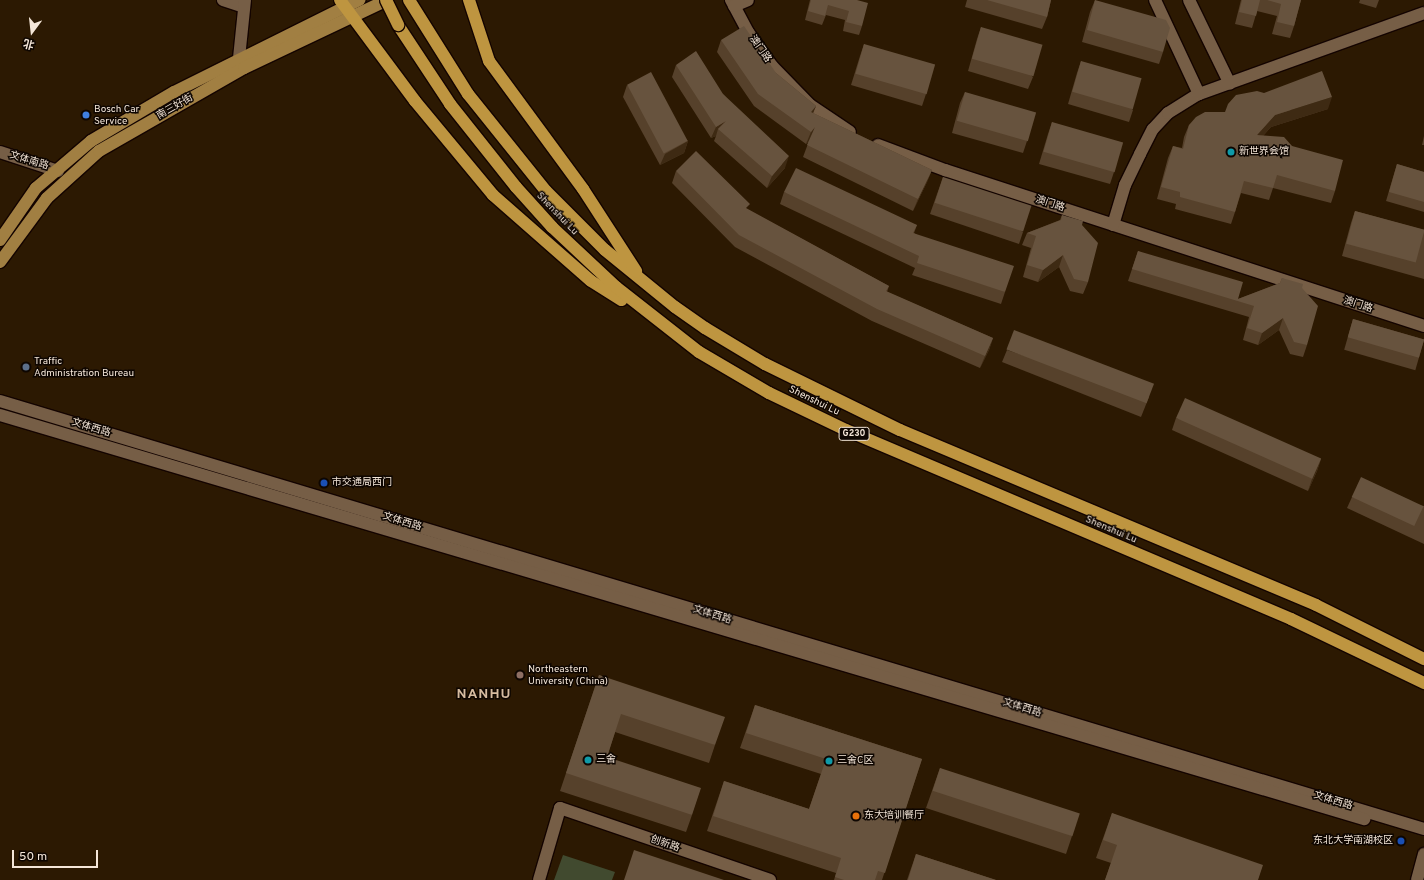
<!DOCTYPE html>
<meta charset="utf-8">
<style>
body{margin:0}
#map{position:relative;width:1424px;height:880px;overflow:hidden;background:#2c1902;font-family:Overpass,"Noto Sans SC",sans-serif}
div>[style]{position:absolute}
[style*='--x']{left:calc(var(--x)*1px);top:calc(var(--y)*1px);width:calc(var(--w)*1px);rotate:calc(var(--a)*1deg)}
.green>*{inset:0;background:#414a2f}
.roads{filter:drop-shadow(1px 0 #140400) drop-shadow(-1px 0 #140400) drop-shadow(0 1px #140400) drop-shadow(0 -1px #140400)}
.minor>*{height:12px;margin:-6px;padding:0 6px;transform-origin:6px;border-radius:6px;background:#765e46}
.major>*{height:12px;margin:-6px;padding:0 6px;transform-origin:6px;border-radius:6px;background:#a17f42}
.highway>*{height:12px;margin:-6px;padding:0 6px;transform-origin:6px;border-radius:6px;background:#be9540}
.bridges{filter:drop-shadow(1px 0 #140400) drop-shadow(-1px 0 #140400) drop-shadow(0 1px #140400) drop-shadow(0 -1px #140400)}
.highway-bridge>*{height:12px;margin:-6px;padding:0 6px;transform-origin:6px;border-radius:6px;background:#be9540}
.wall>*{inset:0;background:#56412b;transform-origin:0 0}
.shaded-wall>*{inset:0;background:#3e2a13}
.building>*{inset:0;background:#67533e;transform-origin:0 0}
.dots>*{width:11px;height:11px;translate:-50% -50%;box-sizing:border-box;border:2px solid #0e0601;border-radius:50%}
span{translate:-50% -50%;white-space:nowrap;text-align:center;line-height:1.15;-webkit-text-stroke:3px #0e0601;paint-order:stroke}
.shield-label span{padding:1px 3px;background:#0e0601;border:1px solid;border-radius:3px;-webkit-text-stroke-width:0}
.shield-label{font-size:9px;color:#f4e6d8;font-weight:700}
.street-label{font-size:10px;color:#f4e6d8}
.poi-label{font-size:10px;color:#f4e6d8}
.left{translate:0 -50%;text-align:left}
.right{translate:-100% -50%;text-align:right}
.district-label{font-size:14px;color:#d6bba0;font-weight:700;letter-spacing:1px}
.north{position:absolute;left:12px;top:12px;width:40px;height:40px;-webkit-text-stroke:3px #0e0601;paint-order:stroke;rotate:195deg;font-size:11px;font-weight:700;line-height:16px;text-align:center;color:#f4e6d8}
.north::after{content:'';display:block;margin:auto;width:14px;height:18px;background:#f4e6d8;clip-path:polygon(50% 0,100% 100%,50% 72%,0 100%)}
.scale{position:absolute;left:12px;top:850px;width:86px;height:18px;box-sizing:border-box;border:2px solid #f4e6d8;border-top:0;padding-left:5px;font-size:12px;line-height:14px;white-space:nowrap;color:#f4e6d8;-webkit-text-stroke:3px #0e0601;paint-order:stroke}
</style>
<div id="map">
<div class="green">
<i style="clip-path:polygon(563px 855px,615px 872px,612px 880px,554px 880px)"></i>
</div>
<div class="roads">
<div class="minor">
<i style="--x:223;--y:0;--w:20;--a:18"></i>
<i style="--x:731;--y:0;--w:36;--a:62"></i>
<i style="--x:748;--y:32;--w:42;--a:54.8"></i>
<i style="--x:772;--y:66;--w:54;--a:45.7"></i>
<i style="--x:810;--y:105;--w:48;--a:34"></i>
<i style="--x:1155;--y:0;--w:104;--a:64.9"></i>
<i style="--x:1189;--y:0;--w:93;--a:64"></i>
<i style="--x:734;--y:6;--w:15;--a:-23"></i>
<i style="--x:239;--y:58;--w:58;--a:-84.1"></i>
<i style="--x:878;--y:145;--w:72;--a:20.5"></i>
<i style="--x:945;--y:170;--w:504;--a:18.04"></i>
<i style="--x:0;--y:152;--w:61;--a:18.1"></i>
<i style="--x:1113;--y:225;--w:42;--a:-73.3"></i>
<i style="--x:1125;--y:185;--w:34;--a:-64"></i>
<i style="--x:1140;--y:154;--w:28;--a:-63"></i>
<i style="--x:1153;--y:129;--w:22;--a:-47"></i>
<i style="--x:1168;--y:113;--w:36;--a:-32"></i>
<i style="--x:1199;--y:94;--w:239;--a:-19.8"></i>
<i style="--x:0;--y:401;--w:1487;--a:16.73"></i>
<i style="--x:0;--y:415;--w:1423;--a:16.5"></i>
<i style="--x:539;--y:880;--w:75;--a:-73.7"></i>
<i style="--x:560;--y:808;--w:222;--a:18.9"></i>
<i style="--x:1417;--y:880;--w:27;--a:-75"></i>
</div>
<div class="major">
<i style="--x:0;--y:240;--w:63;--a:-55.3"></i>
<i style="--x:36;--y:188;--w:72;--a:-40.5"></i>
<i style="--x:91;--y:141;--w:96;--a:-30.6"></i>
<i style="--x:174;--y:92;--w:207;--a:-26.4"></i>
<i style="--x:0;--y:262;--w:79;--a:-53.7"></i>
<i style="--x:47;--y:198;--w:70;--a:-42.1"></i>
<i style="--x:99;--y:151;--w:167;--a:-29.8"></i>
<i style="--x:244;--y:68;--w:158;--a:-25.4"></i>
</div>
<div class="highway">
<i style="--x:340;--y:0;--w:126;--a:53.4"></i>
<i style="--x:415;--y:101;--w:122;--a:50.3"></i>
<i style="--x:493;--y:195;--w:130;--a:41.3"></i>
<i style="--x:591;--y:281;--w:36;--a:32"></i>
<i style="--x:409;--y:0;--w:111;--a:57.9"></i>
<i style="--x:468;--y:94;--w:124;--a:51.2"></i>
<i style="--x:546;--y:191;--w:83;--a:45"></i>
<i style="--x:605;--y:250;--w:90;--a:39.2"></i>
<i style="--x:675;--y:307;--w:37;--a:35"></i>
<i style="--x:705;--y:328;--w:70;--a:31"></i>
<i style="--x:765;--y:364;--w:150;--a:26.1"></i>
<i style="--x:900;--y:430;--w:451;--a:22.8"></i>
<i style="--x:1316;--y:605;--w:121;--a:26.6"></i>
<i style="--x:469;--y:0;--w:64;--a:71.8"></i>
<i style="--x:489;--y:61;--w:159;--a:53.7"></i>
<i style="--x:583;--y:189;--w:98;--a:57.1"></i>
<i style="--x:398;--y:25;--w:95;--a:56.6"></i>
<i style="--x:450;--y:104;--w:106;--a:51.5"></i>
<i style="--x:516;--y:187;--w:54;--a:48"></i>
<i style="--x:552;--y:227;--w:88;--a:43.2"></i>
<i style="--x:616;--y:287;--w:105;--a:38.1"></i>
<i style="--x:699;--y:352;--w:81;--a:30.4"></i>
<i style="--x:769;--y:393;--w:85;--a:25.7"></i>
<i style="--x:846;--y:430;--w:483;--a:23"></i>
<i style="--x:1291;--y:619;--w:148;--a:25.7"></i>
</div>
</div>
<div class="bridges">
<div class="highway-bridge">
<i style="--x:386;--y:0;--w:28;--a:64"></i>
</div>
</div>
<div class="wall">
<i style="clip-path:polygon(810px 0,857px 0,862px 26px,859px 35px,843px 31px,845px 20px,826px 15px,822px 25px,805px 20px)"></i>
<i style="clip-path:polygon(967px 0,1051px 0,1047px 17px,1042px 29px,965px 7px)"></i>
<i style="clip-path:polygon(1095px 0,1163px 52px,1159px 64px,1082px 42px,1090px 12px)"></i>
<i style="clip-path:polygon(1241px 0,1301px 0,1294px 26px,1290px 38px,1272px 34px,1277px 16px,1257px 11px,1252px 28px,1235px 24px)"></i>
<i style="clip-path:polygon(1360px 0,1379px 0,1376px 8px,1359px 3px)"></i>
<i style="clip-path:polygon(981px 27px,1033px 77px,1028px 89px,968px 71px,977px 39px)"></i>
<i style="clip-path:polygon(721px 40px,776px 73px,816px 106px,813px 113px,932px 170px,927px 182px,913px 211px,803px 157px,809px 141px,806px 144px,754px 106px,717px 52px)"></i>
<i style="clip-path:polygon(864px 44px,926px 94px,922px 106px,851px 85px,860px 56px)"></i>
<i style="clip-path:polygon(1081px 61px,1133px 110px,1129px 122px,1068px 104px,1077px 73px)"></i>
<i style="clip-path:polygon(676px 65px,723px 94px,785px 168px,767px 188px,714px 141px,716px 136px,711px 138px,672px 77px)"></i>
<i style="clip-path:polygon(627px 85px,688px 141px,684px 153px,660px 165px,623px 97px)"></i>
<i style="clip-path:polygon(965px 92px,1027px 141px,1023px 153px,952px 133px,960px 103px)"></i>
<i style="clip-path:polygon(1328px 109px,1271px 127px,1263px 136px,1292px 146px,1335px 191px,1331px 203px,1273px 188px,1269px 200px,1241px 193px,1235px 212px,1231px 224px,1175px 209px,1176px 204px,1157px 199px,1168px 158px,1173px 146px,1182px 148px,1184px 137px,1189px 125px,1225px 112px)"></i>
<i style="clip-path:polygon(1052px 122px,1114px 172px,1110px 184px,1039px 164px,1048px 134px)"></i>
<i style="clip-path:polygon(1424px 136px,1424px 145px,1422px 145px)"></i>
<i style="clip-path:polygon(1397px 164px,1424px 172px,1424px 212px,1386px 201px)"></i>
<i style="clip-path:polygon(676px 171px,889px 286px,887px 292px,993px 338px,989px 350px,980px 368px,872px 321px,735px 247px,672px 183px)"></i>
<i style="clip-path:polygon(943px 177px,1023px 232px,1019px 244px,930px 214px)"></i>
<i style="clip-path:polygon(784px 192px,917px 225px,914px 233px,1005px 292px,1001px 304px,912px 275px,915px 268px,780px 204px)"></i>
<i style="clip-path:polygon(1355px 211px,1424px 230px,1424px 279px,1342px 256px,1351px 223px)"></i>
<i style="clip-path:polygon(1062px 215px,1082px 225px,1088px 282px,1083px 294px,1070px 291px,1059px 267px,1038px 282px,1023px 277px,1031px 248px,1022px 245px,1027px 233px,1060px 220px)"></i>
<i style="clip-path:polygon(1138px 251px,1238px 299px,1280px 283px,1282px 278px,1302px 288px,1307px 345px,1303px 357px,1290px 354px,1279px 330px,1258px 345px,1243px 340px,1249px 317px,1128px 281px)"></i>
<i style="left:1353px;top:319px;width:74px;height:32px;rotate:16deg"></i>
<i style="clip-path:polygon(1007px 350px,1149px 397px,1141px 417px,1002px 362px)"></i>
<i style="clip-path:polygon(1176px 418px,1321px 459px,1317px 471px,1308px 491px,1172px 430px)"></i>
<i style="clip-path:polygon(1352px 497px,1424px 506px,1424px 544px,1347px 508px)"></i>
<i style="clip-path:polygon(599px 675px,715px 745px,709px 763px,615px 732px,607px 757px,692px 815px,686px 832px,560px 791px)"></i>
<i style="clip-path:polygon(755px 705px,922px 759px,882px 880px,834px 880px,836px 873px,707px 831px,724px 781px,809px 809px,821px 774px,740px 748px)"></i>
<i style="clip-path:polygon(940px 768px,1072px 836px,1066px 854px,926px 808px)"></i>
<i style="clip-path:polygon(1112px 813px,1258px 880px,1105px 880px,1111px 863px,1096px 858px)"></i>
<i style="clip-path:polygon(916px 854px,996px 880px,907px 880px)"></i>
</div>
<div class="shaded-wall">
<i style="clip-path:polygon(1332px 97px,1328px 109px,1271px 127px,1253px 147px,1257px 135px,1275px 115px)"></i>
<i style="clip-path:polygon(816px 106px,811px 118px,811px 112px)"></i>
<i style="clip-path:polygon(726px 121px,718px 129px,716px 136px,711px 138px,716px 127px)"></i>
<i style="clip-path:polygon(815px 127px,811px 139px,806px 144px,811px 132px)"></i>
<i style="clip-path:polygon(688px 141px,684px 153px,660px 165px,665px 154px)"></i>
<i style="clip-path:polygon(789px 156px,785px 168px,767px 188px,772px 176px)"></i>
<i style="clip-path:polygon(932px 170px,927px 182px,913px 211px,918px 199px)"></i>
<i style="clip-path:polygon(1063px 255px,1059px 267px,1038px 282px,1043px 270px)"></i>
<i style="clip-path:polygon(1283px 318px,1279px 330px,1258px 345px,1262px 333px)"></i>
<i style="clip-path:polygon(993px 338px,989px 350px,980px 368px,985px 356px)"></i>
<i style="clip-path:polygon(1321px 459px,1317px 471px,1308px 491px,1312px 479px)"></i>
</div>
<div class="building">
<i style="clip-path:polygon(811px 0,857px 0,868px 3px,862px 26px,846px 22px,849px 11px,828px 5px,825px 16px,808px 11px)"></i>
<i style="clip-path:polygon(987px 0,1051px 0,1047px 17px)"></i>
<i style="clip-path:polygon(1095px 0,1166px 20px,1170px 28px,1163px 52px,1087px 30px)"></i>
<i style="clip-path:polygon(1242px 0,1260px 0,1256px 16px,1239px 12px)"></i>
<i style="clip-path:polygon(1267px 0,1301px 0,1294px 26px,1277px 22px,1281px 4px)"></i>
<i style="clip-path:polygon(744px 26px,776px 73px,816px 106px,811px 112px,932px 170px,918px 199px,807px 145px,815px 127px,811px 132px,758px 94px,721px 40px)"></i>
<i style="left:981px;top:27px;width:64px;height:33px;rotate:16deg"></i>
<i style="left:864px;top:44px;width:74px;height:31px;rotate:16deg"></i>
<i style="clip-path:polygon(696px 51px,723px 94px,789px 156px,772px 176px,718px 129px,726px 121px,716px 127px,676px 65px)"></i>
<i style="left:1081px;top:61px;width:63px;height:32px;rotate:16deg"></i>
<i style="clip-path:polygon(1322px 71px,1332px 97px,1275px 115px,1257px 135px,1284px 137px,1292px 146px,1343px 160px,1335px 191px,1277px 175px,1273px 188px,1244px 181px,1235px 212px,1180px 197px,1180px 192px,1161px 187px,1173px 146px,1183px 149px,1189px 125px,1196px 117px,1205px 112px,1225px 112px,1228px 104px,1236px 95px,1257px 91px,1264px 93px)"></i>
<i style="left:651px;top:72px;width:78px;height:27px;rotate:62deg"></i>
<i style="left:965px;top:92px;width:74px;height:30px;rotate:16deg"></i>
<i style="left:1052px;top:122px;width:74px;height:31px;rotate:16deg"></i>
<i style="clip-path:polygon(696px 151px,750px 204px,746px 208px,889px 286px,886px 291px,993px 338px,985px 356px,877px 309px,739px 235px,676px 171px)"></i>
<i style="clip-path:polygon(1397px 164px,1424px 172px,1424px 202px,1389px 192px)"></i>
<i style="clip-path:polygon(796px 168px,917px 225px,913px 233px,1014px 266px,1005px 292px,917px 263px,919px 256px,784px 192px)"></i>
<i style="left:943px;top:177px;width:93px;height:27px;rotate:18deg"></i>
<i style="left:1355px;top:211px;width:72px;height:34px;rotate:15deg"></i>
<i style="clip-path:polygon(1062px 215px,1083px 221px,1082px 225px,1098px 243px,1088px 282px,1074px 279px,1063px 255px,1043px 270px,1027px 265px,1036px 236px,1027px 233px,1061px 220px)"></i>
<i style="clip-path:polygon(1138px 251px,1243px 282px,1238px 299px,1280px 283px,1282px 278px,1303px 284px,1302px 288px,1318px 306px,1307px 345px,1294px 342px,1283px 318px,1262px 333px,1247px 328px,1254px 306px,1132px 269px)"></i>
<i style="left:1353px;top:319px;width:74px;height:19px;rotate:16deg"></i>
<i style="left:1014px;top:330px;width:150px;height:21px;rotate:21deg"></i>
<i style="left:1185px;top:398px;width:149px;height:22px;rotate:24deg"></i>
<i style="left:1361px;top:477px;width:69px;height:22px;rotate:25deg"></i>
<i style="clip-path:polygon(599px 675px,725px 717px,715px 745px,621px 714px,607px 757px,701px 788px,692px 815px,566px 773px)"></i>
<i style="clip-path:polygon(755px 705px,922px 759px,885px 873px,878px 871px,875px 880px,844px 880px,835px 877px,841px 858px,713px 816px,724px 781px,809px 809px,826px 759px,746px 733px)"></i>
<i style="left:940px;top:768px;width:147px;height:24px;rotate:18deg"></i>
<i style="clip-path:polygon(1112px 813px,1263px 865px,1258px 880px,1105px 880px,1117px 845px,1103px 840px)"></i>
<i style="clip-path:polygon(634px 850px,724px 880px,624px 880px)"></i>
<i style="clip-path:polygon(916px 854px,996px 880px,908px 880px)"></i>
</div>
<div class="dots">
<i style="left:86px;top:115px;background:#3f7fe0"></i>
<i style="left:1231px;top:152px;background:#0f9aa8"></i>
<i style="left:26px;top:367px;background:#5c6f8a"></i>
<i style="left:324px;top:483px;background:#1a4fb4"></i>
<i style="left:520px;top:675px;background:#8d6e63"></i>
<i style="left:588px;top:760px;background:#0f9aa8"></i>
<i style="left:829px;top:761px;background:#0f9aa8"></i>
<i style="left:856px;top:816px;background:#e8710a"></i>
<i style="left:1401px;top:841px;background:#1a4fb4"></i>
</div>
<div class="shield-label">
<span style="left:854px;top:434px">G230</span>
</div>
<div class="street-label">
<span style="left:760px;top:49px;rotate:55deg">澳门路</span>
<span style="left:175px;top:107px;rotate:-30deg">南三好街</span>
<span style="left:29px;top:161px;rotate:17deg">文体南路</span>
<span style="left:1050px;top:204px;rotate:18deg">澳门路</span>
<span style="left:557px;top:214px;rotate:46deg">Shenshui Lu</span>
<span style="left:1358px;top:305px;rotate:18deg">澳门路</span>
<span style="left:814px;top:401px;rotate:26deg">Shenshui Lu</span>
<span style="left:91px;top:428px;rotate:17deg">文体西路</span>
<span style="left:402px;top:522px;rotate:17deg">文体西路</span>
<span style="left:1111px;top:530px;rotate:23deg">Shenshui Lu</span>
<span style="left:712px;top:615px;rotate:17deg">文体西路</span>
<span style="left:1022px;top:708px;rotate:17deg">文体西路</span>
<span style="left:1333px;top:801px;rotate:17deg">文体西路</span>
<span style="left:665px;top:844px;rotate:19deg">创新路</span>
</div>
<div class="poi-label">
<span class="left" style="left:94px;top:115px">Bosch Car<br>Service</span>
<span class="left" style="left:1239px;top:152px">新世界会馆</span>
<span class="left" style="left:34px;top:367px">Traffic<br>Administration Bureau</span>
<span class="left" style="left:332px;top:483px">市交通局西门</span>
<span class="left" style="left:528px;top:675px">Northeastern<br>University (China)</span>
<span class="left" style="left:596px;top:760px">三舍</span>
<span class="left" style="left:837px;top:761px">三舍C区</span>
<span class="left" style="left:864px;top:816px">东大培训餐厅</span>
<span class="right" style="left:1393px;top:841px">东北大学南湖校区</span>
</div>
<div class="district-label">
<span style="left:484px;top:695px">NANHU</span>
</div>
<div class="north">北</div>
<div class="scale">50 m</div>
</div>
